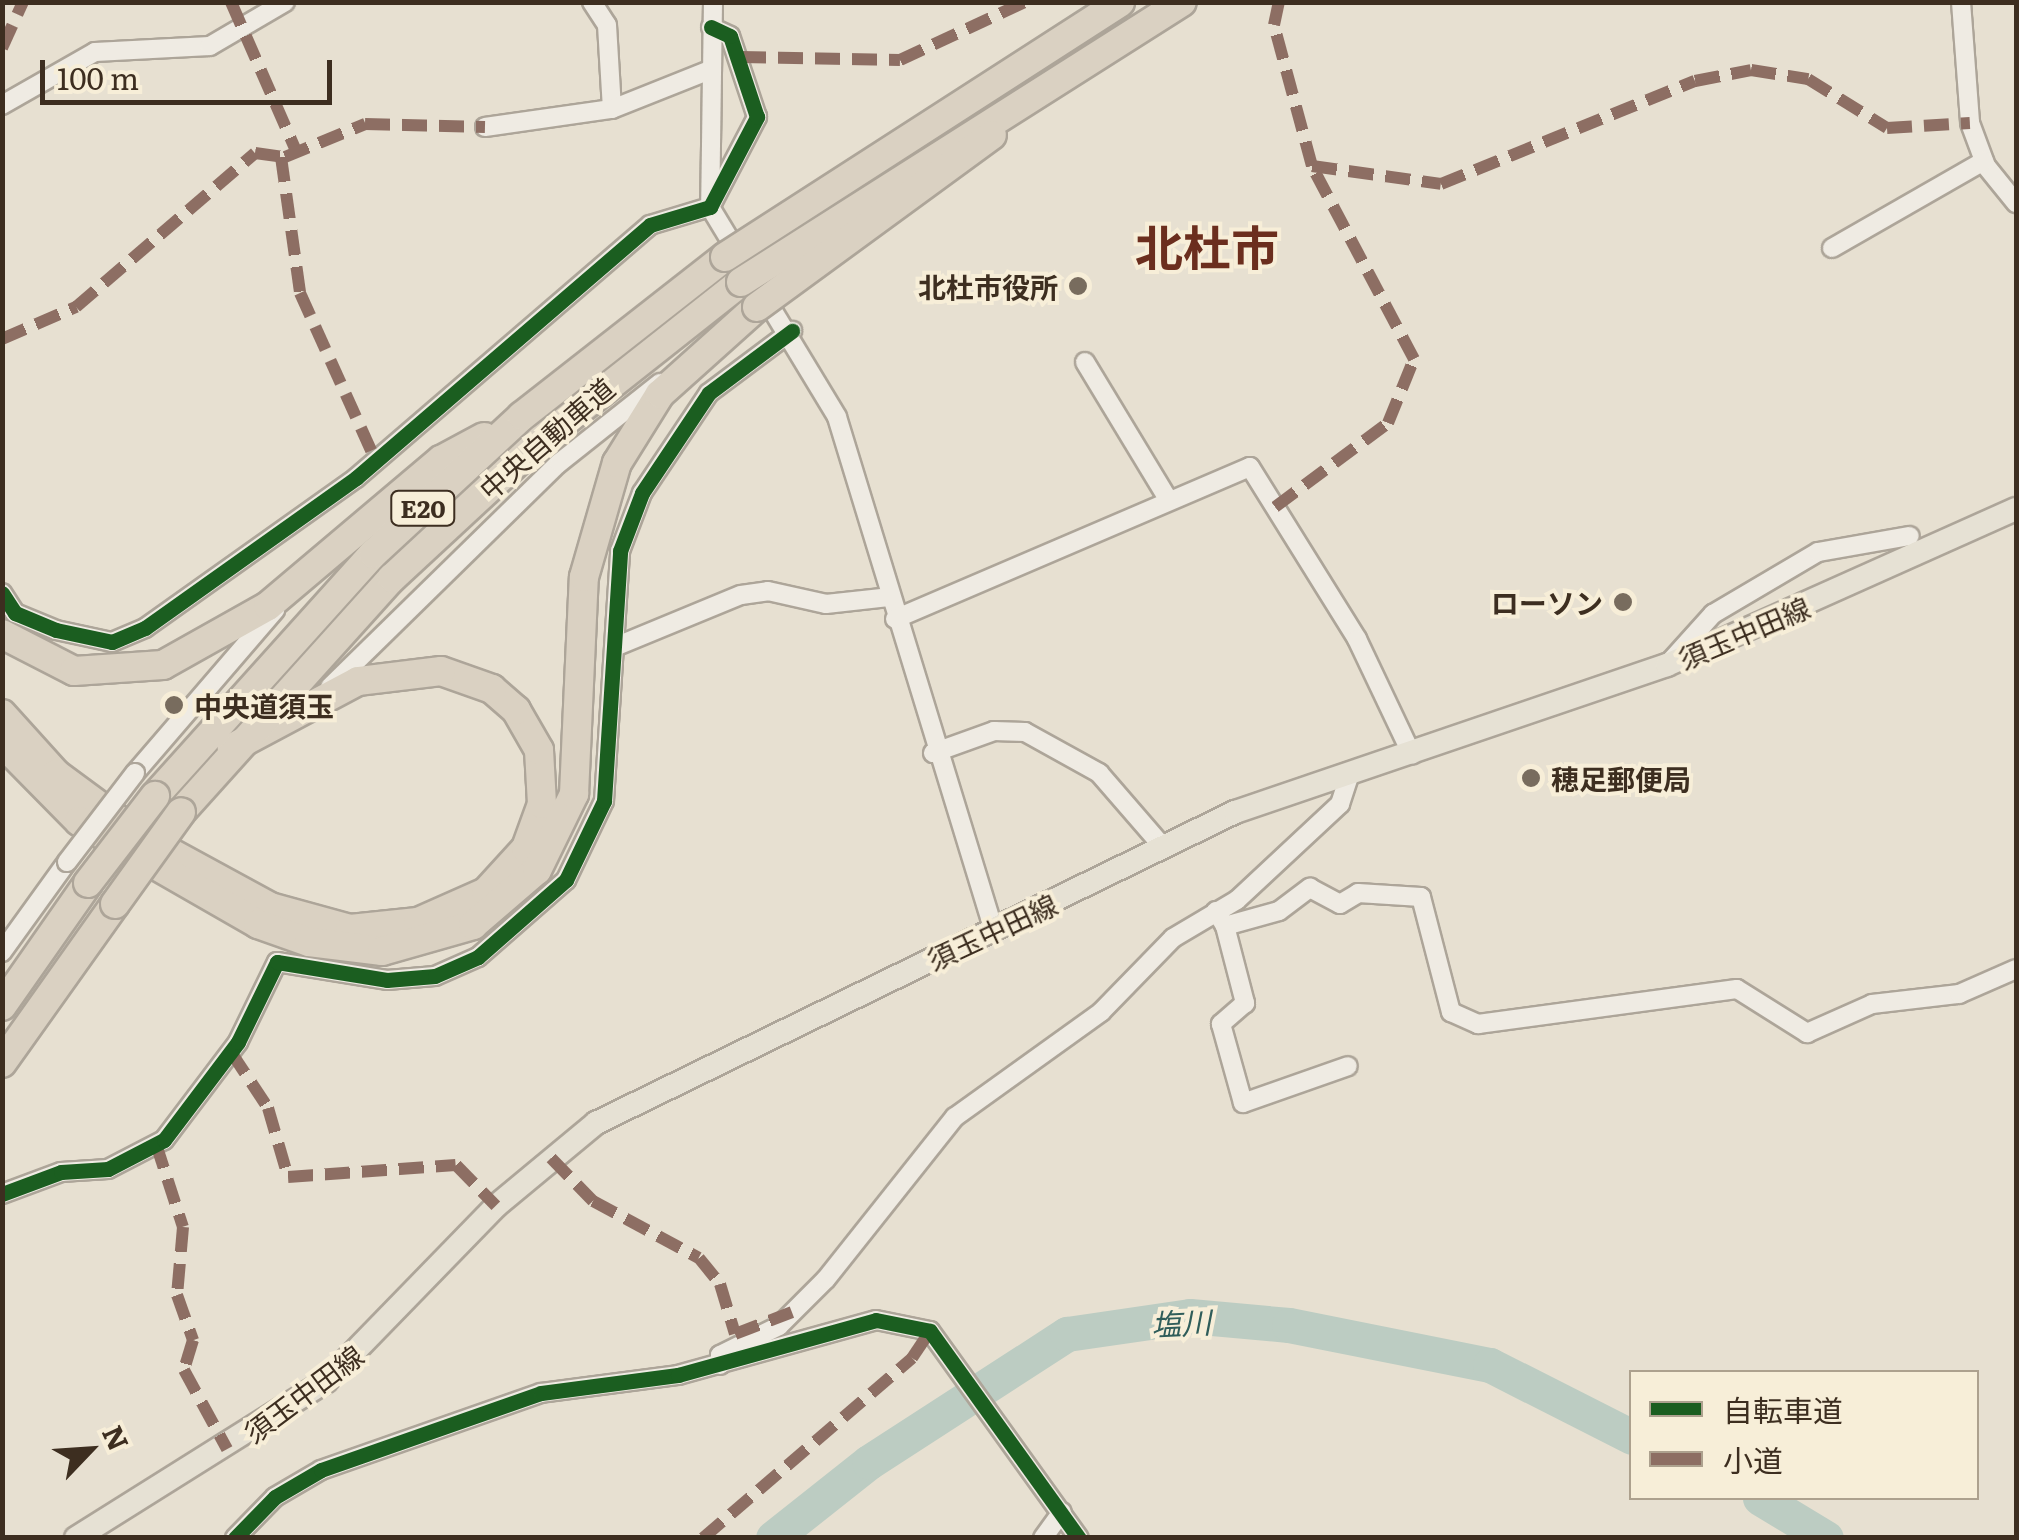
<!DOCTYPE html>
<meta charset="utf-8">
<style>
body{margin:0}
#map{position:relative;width:2019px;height:1540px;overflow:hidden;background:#e7e0d1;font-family:Literata,"Noto Sans JP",serif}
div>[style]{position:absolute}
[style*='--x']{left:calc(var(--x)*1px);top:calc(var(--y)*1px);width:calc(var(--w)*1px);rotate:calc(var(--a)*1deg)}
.river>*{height:35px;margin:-17.5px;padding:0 17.5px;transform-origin:17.5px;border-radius:17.5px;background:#bcccc2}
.roads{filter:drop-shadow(2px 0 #ada599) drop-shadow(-2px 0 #ada599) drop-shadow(0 2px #ada599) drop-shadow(0 -2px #ada599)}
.minor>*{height:18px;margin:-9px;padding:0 9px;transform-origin:9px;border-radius:9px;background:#efebe3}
.major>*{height:22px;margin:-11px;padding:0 11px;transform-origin:11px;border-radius:11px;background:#e6e1d4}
.highway>*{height:28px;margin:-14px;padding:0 14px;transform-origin:14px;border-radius:14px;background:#dad1c2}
.bridges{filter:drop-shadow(2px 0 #ada599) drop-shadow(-2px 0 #ada599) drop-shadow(0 2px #ada599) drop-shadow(0 -2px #ada599)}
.minor-bridge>*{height:18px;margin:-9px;padding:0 9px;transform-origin:9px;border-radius:9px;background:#efebe3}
.highway-bridge>*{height:28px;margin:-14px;padding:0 14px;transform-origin:14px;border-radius:14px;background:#dad1c2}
.quiet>*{height:12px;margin-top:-6px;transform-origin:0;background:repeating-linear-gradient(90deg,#8d6e63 0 25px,transparent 0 37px)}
.cycleway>*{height:15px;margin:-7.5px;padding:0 7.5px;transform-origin:7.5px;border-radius:7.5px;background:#1b5e20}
.dots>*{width:28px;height:28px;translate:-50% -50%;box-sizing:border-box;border:5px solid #f7eed8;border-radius:50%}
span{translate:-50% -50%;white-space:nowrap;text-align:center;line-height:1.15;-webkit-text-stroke:8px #f7eed8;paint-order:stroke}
.shield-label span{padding:2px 8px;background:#f7eed8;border:2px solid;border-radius:8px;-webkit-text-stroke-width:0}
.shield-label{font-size:25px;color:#3d2e20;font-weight:700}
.poi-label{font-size:28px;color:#3d2e20;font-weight:700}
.right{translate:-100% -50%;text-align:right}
.left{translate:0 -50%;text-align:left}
.street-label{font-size:28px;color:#3d2e20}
.water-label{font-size:30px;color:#2f5d5a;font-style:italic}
.town-label{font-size:48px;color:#6b2e1e;font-weight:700}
.frame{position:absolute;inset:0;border:5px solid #3d2e20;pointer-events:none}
.legend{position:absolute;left:1629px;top:1370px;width:350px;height:130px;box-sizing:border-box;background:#f7eed8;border:2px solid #ada18e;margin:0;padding:12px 18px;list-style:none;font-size:30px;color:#3d2e20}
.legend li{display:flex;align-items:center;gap:20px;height:50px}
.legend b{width:50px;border:2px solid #ada18e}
.north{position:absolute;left:40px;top:1400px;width:100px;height:100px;-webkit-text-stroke:8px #f7eed8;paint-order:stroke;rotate:65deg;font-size:28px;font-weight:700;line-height:40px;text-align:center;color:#3d2e20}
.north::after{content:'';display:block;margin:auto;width:35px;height:45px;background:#3d2e20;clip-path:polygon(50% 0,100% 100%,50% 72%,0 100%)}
.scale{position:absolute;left:40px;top:60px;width:292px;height:45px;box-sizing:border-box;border:5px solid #3d2e20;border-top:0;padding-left:12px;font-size:30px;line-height:35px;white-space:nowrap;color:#3d2e20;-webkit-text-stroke:8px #f7eed8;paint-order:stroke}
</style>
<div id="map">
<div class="river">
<i style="--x:1760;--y:1498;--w:77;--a:31.2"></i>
<i style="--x:773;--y:1538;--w:122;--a:-38.4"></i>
<i style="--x:869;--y:1462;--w:236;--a:-32.9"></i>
<i style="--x:1067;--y:1334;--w:124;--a:-8.3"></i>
<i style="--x:1190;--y:1316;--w:99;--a:5.2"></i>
<i style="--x:1289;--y:1325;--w:205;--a:11.3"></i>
<i style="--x:1490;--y:1365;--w:159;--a:26.9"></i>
</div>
<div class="roads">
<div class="minor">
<i style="--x:592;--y:2;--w:27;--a:57"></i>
<i style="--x:607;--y:25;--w:84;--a:86.6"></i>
<i style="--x:713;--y:2;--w:205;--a:90.8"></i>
<i style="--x:710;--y:207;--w:245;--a:58.8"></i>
<i style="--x:837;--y:417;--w:537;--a:73.01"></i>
<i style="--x:1961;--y:2;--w:121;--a:85.7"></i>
<i style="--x:1970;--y:123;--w:46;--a:69.6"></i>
<i style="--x:1986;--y:166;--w:48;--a:51"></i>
<i style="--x:2;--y:105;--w:107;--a:-29.7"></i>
<i style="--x:95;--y:52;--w:115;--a:-3"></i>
<i style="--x:210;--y:46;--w:87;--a:-30.4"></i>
<i style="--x:485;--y:127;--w:128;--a:-8.1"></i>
<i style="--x:612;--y:109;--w:105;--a:-21.7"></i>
<i style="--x:1832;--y:248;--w:175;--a:-29.8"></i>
<i style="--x:1085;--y:362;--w:160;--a:58.8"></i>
<i style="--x:2;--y:593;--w:24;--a:57"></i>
<i style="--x:15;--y:613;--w:44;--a:22.5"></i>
<i style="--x:56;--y:630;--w:57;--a:12.1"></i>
<i style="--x:112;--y:642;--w:36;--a:-23"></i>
<i style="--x:145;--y:628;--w:259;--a:-35.4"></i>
<i style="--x:356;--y:478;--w:388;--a:-40.7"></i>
<i style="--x:650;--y:225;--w:63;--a:-16.7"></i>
<i style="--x:710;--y:207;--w:102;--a:-62.4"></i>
<i style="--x:757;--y:117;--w:85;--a:-108.4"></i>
<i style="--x:730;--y:36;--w:21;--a:-155"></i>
<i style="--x:895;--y:619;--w:386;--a:-23.2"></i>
<i style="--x:1250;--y:467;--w:203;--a:58.1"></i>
<i style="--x:1357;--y:639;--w:128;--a:64.6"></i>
<i style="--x:617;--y:646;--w:134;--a:-22.4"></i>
<i style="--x:741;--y:595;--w:27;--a:-8"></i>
<i style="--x:768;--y:591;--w:59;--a:12.6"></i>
<i style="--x:826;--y:604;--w:63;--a:-6.3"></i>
<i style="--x:1667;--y:665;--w:69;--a:-48"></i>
<i style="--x:1713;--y:614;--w:122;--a:-30.6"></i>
<i style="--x:1818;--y:552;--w:93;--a:-9.9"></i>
<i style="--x:330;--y:687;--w:320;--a:-44.4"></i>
<i style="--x:559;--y:463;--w:129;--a:-38.4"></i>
<i style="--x:933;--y:753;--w:65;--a:-19.8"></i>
<i style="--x:994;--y:731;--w:31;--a:2"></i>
<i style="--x:1025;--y:732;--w:85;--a:29"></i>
<i style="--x:1099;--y:773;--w:99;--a:49.1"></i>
<i style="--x:135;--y:773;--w:215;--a:-49.3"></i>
<i style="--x:1216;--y:911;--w:17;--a:59"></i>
<i style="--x:1225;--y:926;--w:56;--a:-15.5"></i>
<i style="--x:1279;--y:911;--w:39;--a:-37"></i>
<i style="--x:1310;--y:888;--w:34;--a:28"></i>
<i style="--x:1340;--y:904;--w:21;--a:-31"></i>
<i style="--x:1358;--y:893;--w:63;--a:3.6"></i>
<i style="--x:1421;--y:897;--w:119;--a:75.4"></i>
<i style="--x:1451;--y:1012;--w:30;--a:24"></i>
<i style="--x:1478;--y:1024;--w:261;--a:-7.7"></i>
<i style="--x:1737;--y:989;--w:83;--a:32.2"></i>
<i style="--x:1807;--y:1033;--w:71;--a:-24"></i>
<i style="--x:1872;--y:1004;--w:88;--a:-6.6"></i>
<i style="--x:1959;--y:994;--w:62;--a:-23.7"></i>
<i style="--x:1225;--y:926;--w:80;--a:75.4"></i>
<i style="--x:1245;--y:1003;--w:32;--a:139"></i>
<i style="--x:1221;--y:1024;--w:82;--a:74.4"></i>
<i style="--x:1243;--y:1103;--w:111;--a:-19.4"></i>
<i style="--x:2;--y:952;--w:111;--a:-54.2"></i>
<i style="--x:2;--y:1194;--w:63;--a:-20.4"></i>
<i style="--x:61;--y:1172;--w:47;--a:-3.7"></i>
<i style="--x:108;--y:1169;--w:63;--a:-27.4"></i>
<i style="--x:164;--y:1140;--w:123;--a:-52.9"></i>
<i style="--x:238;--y:1042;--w:89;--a:-64"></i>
<i style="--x:277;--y:962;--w:111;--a:9.3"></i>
<i style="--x:387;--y:980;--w:48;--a:-4.8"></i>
<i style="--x:435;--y:976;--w:47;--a:-23.8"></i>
<i style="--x:478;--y:957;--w:117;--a:-41.2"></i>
<i style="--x:566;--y:880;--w:88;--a:-64.3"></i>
<i style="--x:604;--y:801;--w:251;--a:-86.3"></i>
<i style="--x:620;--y:551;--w:62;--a:-69.2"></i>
<i style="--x:642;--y:493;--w:120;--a:-56.2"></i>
<i style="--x:709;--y:393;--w:104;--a:-36.8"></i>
<i style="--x:720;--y:1365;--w:10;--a:-90"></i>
<i style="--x:720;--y:1355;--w:66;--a:-26.2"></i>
<i style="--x:779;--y:1326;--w:66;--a:-45"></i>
<i style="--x:826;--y:1279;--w:207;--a:-51.5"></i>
<i style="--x:955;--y:1117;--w:180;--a:-35.7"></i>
<i style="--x:1101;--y:1012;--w:103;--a:-45.8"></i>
<i style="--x:1173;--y:938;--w:74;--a:-30.7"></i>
<i style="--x:1237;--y:900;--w:141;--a:-43"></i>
<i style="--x:1340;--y:804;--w:29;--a:-72"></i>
<i style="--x:235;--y:1538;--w:57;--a:-45.7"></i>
<i style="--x:275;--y:1497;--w:53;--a:-30.4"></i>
<i style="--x:321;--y:1470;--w:233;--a:-19.3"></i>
<i style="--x:541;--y:1393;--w:138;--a:-7.5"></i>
<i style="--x:678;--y:1375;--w:205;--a:-15.5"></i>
<i style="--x:876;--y:1320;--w:55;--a:11.5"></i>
<i style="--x:930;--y:1331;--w:255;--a:54.3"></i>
<i style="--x:1043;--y:1538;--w:32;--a:-54"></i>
</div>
<div class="major">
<i style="--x:76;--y:1538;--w:295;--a:-32.1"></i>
<i style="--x:326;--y:1381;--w:244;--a:-45.8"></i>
<i style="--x:496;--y:1206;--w:130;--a:-39.7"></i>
<i style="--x:596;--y:1123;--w:711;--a:-25.95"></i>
<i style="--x:1235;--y:812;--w:456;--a:-18.8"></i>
<i style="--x:1667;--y:665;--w:382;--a:-24.1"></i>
</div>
<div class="highway">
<i style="--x:2;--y:634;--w:81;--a:27.2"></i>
<i style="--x:74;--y:671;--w:89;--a:-3.9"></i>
<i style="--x:163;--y:665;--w:120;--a:-29.3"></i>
<i style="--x:268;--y:606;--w:226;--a:-40.2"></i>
<i style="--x:441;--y:460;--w:49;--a:-28.1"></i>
<i style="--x:2;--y:714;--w:81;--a:48"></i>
<i style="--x:56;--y:774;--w:104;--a:36.4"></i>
<i style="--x:140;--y:836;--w:148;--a:28.6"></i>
<i style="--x:270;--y:907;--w:83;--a:15.4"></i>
<i style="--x:350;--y:929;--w:68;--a:-5.9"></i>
<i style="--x:418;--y:922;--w:74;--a:-23.8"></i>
<i style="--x:486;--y:892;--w:59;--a:-47.7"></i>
<i style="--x:526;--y:848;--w:47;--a:-70"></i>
<i style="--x:542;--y:804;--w:54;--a:-93.2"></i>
<i style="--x:539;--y:750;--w:46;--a:-119.9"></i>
<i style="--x:516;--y:710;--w:32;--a:-139"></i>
<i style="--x:492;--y:689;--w:54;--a:-160.6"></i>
<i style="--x:441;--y:671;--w:84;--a:173.1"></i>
<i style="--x:358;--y:681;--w:143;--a:152"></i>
<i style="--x:2;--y:743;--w:110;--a:45.4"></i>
<i style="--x:79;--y:821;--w:207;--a:29.9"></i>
<i style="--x:258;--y:924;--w:54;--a:19.4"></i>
<i style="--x:309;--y:942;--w:74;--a:7"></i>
<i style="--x:382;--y:951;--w:95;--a:-15.9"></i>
<i style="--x:473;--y:925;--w:84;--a:-40.7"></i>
<i style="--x:537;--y:870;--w:85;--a:-64"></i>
<i style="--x:574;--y:794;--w:217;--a:-87.4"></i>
<i style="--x:584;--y:577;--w:119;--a:-73.9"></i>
<i style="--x:617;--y:463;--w:81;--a:-58.1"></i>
<i style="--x:660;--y:394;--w:130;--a:-41.9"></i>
<i style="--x:155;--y:796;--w:326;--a:-48"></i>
<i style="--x:373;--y:554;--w:203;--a:-42.8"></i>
<i style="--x:522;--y:416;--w:258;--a:-38.1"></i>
<i style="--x:181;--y:812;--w:315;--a:-48"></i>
<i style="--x:392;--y:578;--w:203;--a:-42.8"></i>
<i style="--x:541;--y:440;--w:255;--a:-38.3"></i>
<i style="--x:2;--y:1006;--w:150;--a:-55"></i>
<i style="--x:2;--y:1063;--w:195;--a:-54.6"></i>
</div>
</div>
<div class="bridges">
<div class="minor-bridge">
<i style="--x:67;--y:862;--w:112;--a:-52.6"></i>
</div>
<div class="highway-bridge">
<i style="--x:725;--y:257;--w:470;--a:-32.8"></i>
<i style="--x:741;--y:282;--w:522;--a:-32.41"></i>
<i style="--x:757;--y:307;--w:291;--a:-36.2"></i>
<i style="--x:88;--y:883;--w:110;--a:-52.4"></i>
<i style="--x:115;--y:904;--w:113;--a:-54.3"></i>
</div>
</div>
<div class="quiet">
<i style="--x:231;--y:2;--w:163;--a:66.4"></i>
<i style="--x:2;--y:48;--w:51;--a:-65.5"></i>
<i style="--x:741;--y:57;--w:159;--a:1.1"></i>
<i style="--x:900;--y:60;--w:138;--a:-24.9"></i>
<i style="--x:281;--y:157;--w:137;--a:82"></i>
<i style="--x:300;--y:293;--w:184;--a:65.7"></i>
<i style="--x:1312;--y:166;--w:130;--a:7.9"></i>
<i style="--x:1441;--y:184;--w:274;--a:-22.1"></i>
<i style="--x:1695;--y:81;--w:57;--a:-11.1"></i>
<i style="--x:1751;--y:70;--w:58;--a:9"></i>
<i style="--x:1808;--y:79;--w:93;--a:31.8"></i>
<i style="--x:1887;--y:128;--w:83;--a:-3.4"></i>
<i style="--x:2;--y:339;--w:81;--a:-23.4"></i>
<i style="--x:76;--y:307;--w:236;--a:-40.7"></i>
<i style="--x:255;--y:153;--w:30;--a:8"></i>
<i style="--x:285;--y:157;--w:87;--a:-22.4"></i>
<i style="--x:365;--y:124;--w:120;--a:1.4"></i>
<i style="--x:1275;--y:507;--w:141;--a:-36.6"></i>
<i style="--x:1388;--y:423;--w:69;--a:-67.9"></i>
<i style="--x:1414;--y:359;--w:218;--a:-117.9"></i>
<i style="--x:1312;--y:166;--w:146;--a:-105.1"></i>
<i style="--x:1274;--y:25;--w:24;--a:-78"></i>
<i style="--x:231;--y:1052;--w:67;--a:56.5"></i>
<i style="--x:268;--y:1108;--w:72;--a:73.8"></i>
<i style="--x:288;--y:1177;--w:168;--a:-4.1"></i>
<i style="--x:456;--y:1165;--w:57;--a:45.7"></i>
<i style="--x:156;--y:1144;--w:87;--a:72"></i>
<i style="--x:183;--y:1227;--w:68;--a:95"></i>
<i style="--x:177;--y:1295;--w:48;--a:70.4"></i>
<i style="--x:193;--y:1340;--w:31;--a:107"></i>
<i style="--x:184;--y:1370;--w:90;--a:61.4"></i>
<i style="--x:551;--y:1158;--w:60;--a:45.7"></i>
<i style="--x:593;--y:1201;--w:120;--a:28.3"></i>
<i style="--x:699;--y:1258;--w:33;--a:51"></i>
<i style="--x:720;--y:1284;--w:52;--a:73.3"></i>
<i style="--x:735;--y:1334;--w:61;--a:-21.1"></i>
<i style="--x:703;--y:1538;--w:276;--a:-40.7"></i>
<i style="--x:912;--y:1358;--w:32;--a:-56"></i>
</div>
<div class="cycleway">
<i style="--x:2;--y:593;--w:24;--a:57"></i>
<i style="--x:15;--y:613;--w:44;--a:22.5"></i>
<i style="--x:56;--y:630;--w:57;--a:12.1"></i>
<i style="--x:112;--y:642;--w:36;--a:-23"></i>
<i style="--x:145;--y:628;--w:259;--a:-35.4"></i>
<i style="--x:356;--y:478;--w:388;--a:-40.7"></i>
<i style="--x:650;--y:225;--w:63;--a:-16.7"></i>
<i style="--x:710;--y:207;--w:102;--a:-62.4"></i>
<i style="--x:757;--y:117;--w:85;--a:-108.4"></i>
<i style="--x:730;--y:36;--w:21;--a:-155"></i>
<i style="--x:2;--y:1194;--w:63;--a:-20.4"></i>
<i style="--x:61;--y:1172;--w:47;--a:-3.7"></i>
<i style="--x:108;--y:1169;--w:63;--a:-27.4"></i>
<i style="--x:164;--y:1140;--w:123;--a:-52.9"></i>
<i style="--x:238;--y:1042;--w:89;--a:-64"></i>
<i style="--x:277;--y:962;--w:111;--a:9.3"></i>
<i style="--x:387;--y:980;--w:48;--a:-4.8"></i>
<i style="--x:435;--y:976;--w:47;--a:-23.8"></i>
<i style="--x:478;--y:957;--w:117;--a:-41.2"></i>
<i style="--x:566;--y:880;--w:88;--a:-64.3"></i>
<i style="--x:604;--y:801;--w:251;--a:-86.3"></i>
<i style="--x:620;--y:551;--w:62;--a:-69.2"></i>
<i style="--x:642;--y:493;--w:120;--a:-56.2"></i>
<i style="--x:709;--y:393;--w:104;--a:-36.8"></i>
<i style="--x:235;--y:1538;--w:57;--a:-45.7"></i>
<i style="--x:275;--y:1497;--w:53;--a:-30.4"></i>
<i style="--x:321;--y:1470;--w:233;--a:-19.3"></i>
<i style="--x:541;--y:1393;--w:138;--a:-7.5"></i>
<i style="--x:678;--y:1375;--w:205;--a:-15.5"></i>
<i style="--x:876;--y:1320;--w:55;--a:11.5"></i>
<i style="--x:930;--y:1331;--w:255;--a:54.3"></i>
</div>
<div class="dots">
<i style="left:1078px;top:286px;background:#786c5e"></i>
<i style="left:1623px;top:602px;background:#786c5e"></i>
<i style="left:174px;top:705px;background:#786c5e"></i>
<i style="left:1531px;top:778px;background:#786c5e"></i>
</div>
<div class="shield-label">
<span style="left:423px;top:508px">E20</span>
</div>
<div class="poi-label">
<span class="right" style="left:1058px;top:286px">北杜市役所</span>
<span class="right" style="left:1603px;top:602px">ローソン</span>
<span class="left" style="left:194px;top:705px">中央道須玉</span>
<span class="left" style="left:1551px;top:778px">穂足郵便局</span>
</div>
<div class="street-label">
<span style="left:546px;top:438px;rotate:-41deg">中央自動車道</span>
<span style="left:1744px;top:632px;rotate:-23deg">須玉中田線</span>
<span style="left:992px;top:931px;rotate:-25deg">須玉中田線</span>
<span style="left:303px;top:1393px;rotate:-37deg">須玉中田線</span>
</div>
<div class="water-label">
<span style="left:1181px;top:1322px;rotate:-3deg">塩川</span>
</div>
<div class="town-label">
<span style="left:1207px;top:246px">北杜市</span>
</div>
<div class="frame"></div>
<ul class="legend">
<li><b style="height:12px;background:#1b5e20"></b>自転車道</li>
<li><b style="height:12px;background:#8d6e63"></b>小道</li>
</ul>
<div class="north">N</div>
<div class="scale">100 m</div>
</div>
